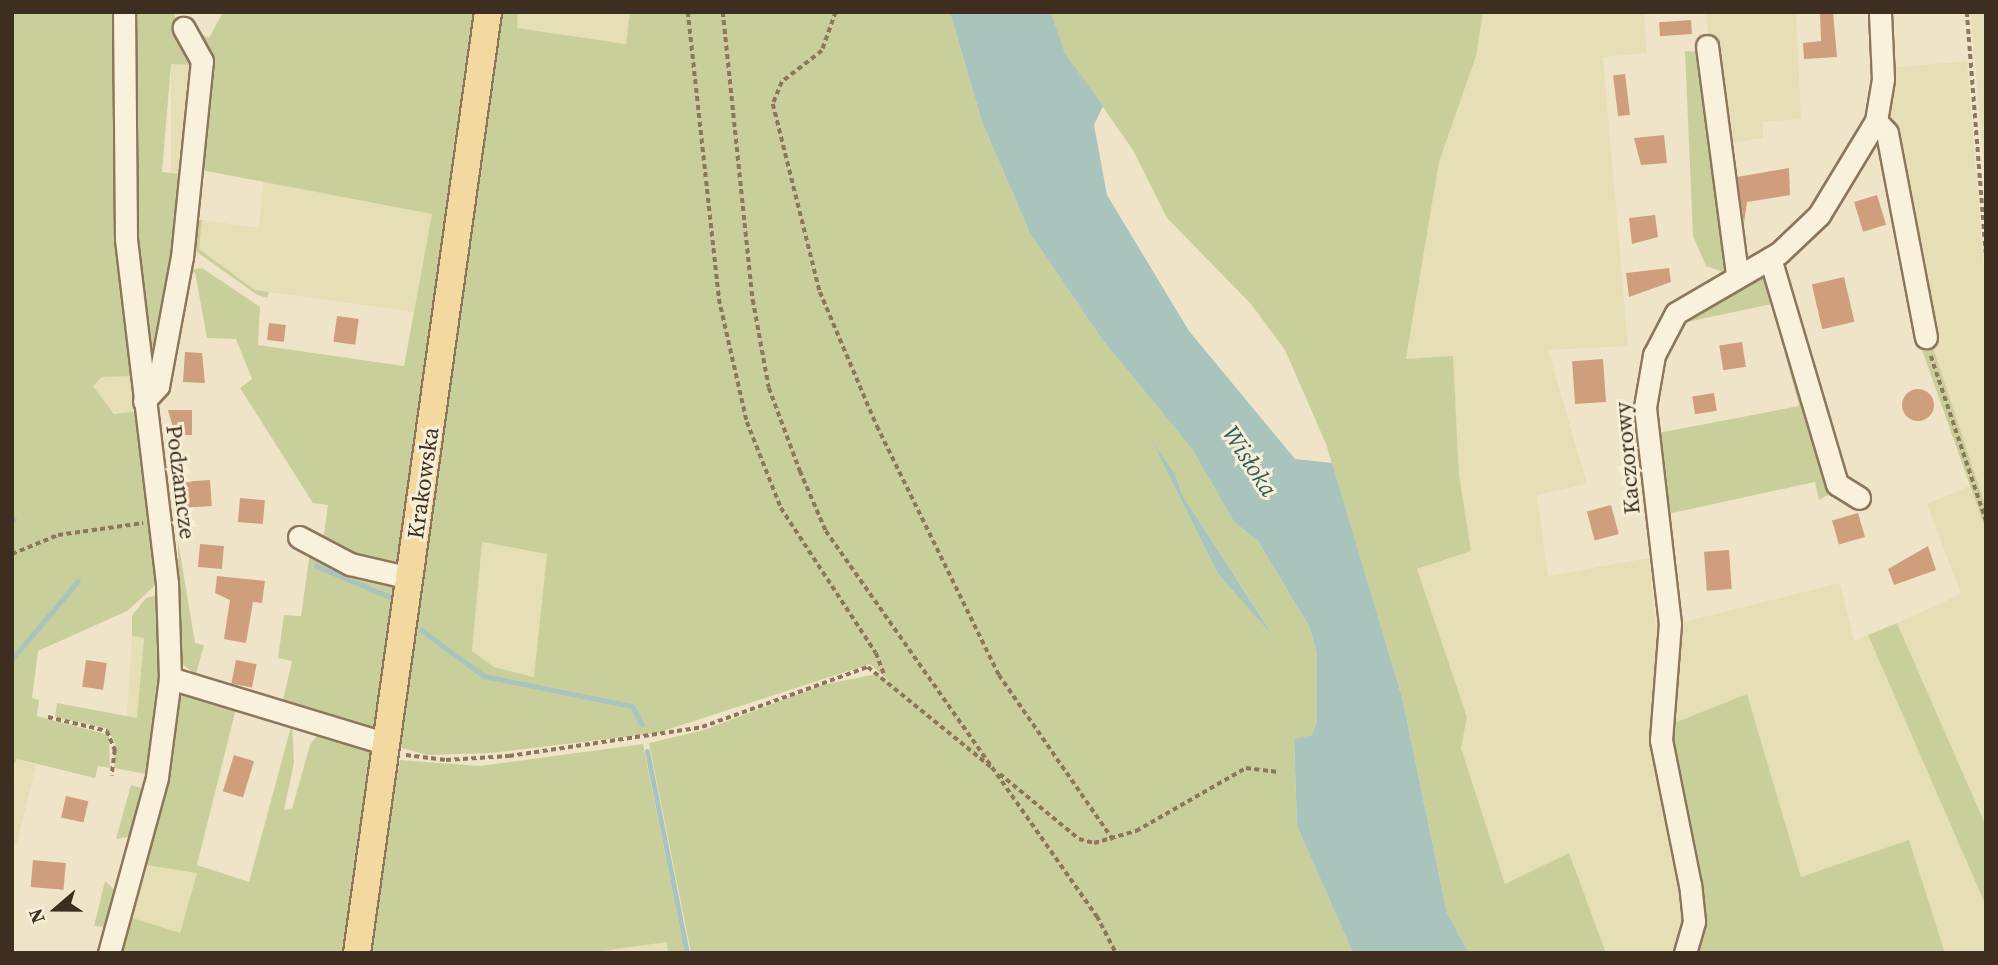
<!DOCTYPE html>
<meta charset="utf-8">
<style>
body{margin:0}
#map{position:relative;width:1998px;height:965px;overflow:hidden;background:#f0e4c8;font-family:"Source Serif 4",serif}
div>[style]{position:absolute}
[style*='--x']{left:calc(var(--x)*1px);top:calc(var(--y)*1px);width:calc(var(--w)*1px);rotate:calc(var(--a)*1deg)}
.farmland>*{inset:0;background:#e6deb5;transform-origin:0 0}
.green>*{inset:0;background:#c9cf9b}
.water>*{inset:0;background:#a9c4bc}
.stream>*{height:5px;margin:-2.5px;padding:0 2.5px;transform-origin:2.5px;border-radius:2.5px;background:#a9c4bc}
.building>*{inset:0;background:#cf9f7d;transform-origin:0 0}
.round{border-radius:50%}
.path>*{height:3.5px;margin-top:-1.75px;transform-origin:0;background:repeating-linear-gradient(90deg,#8d765c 0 5px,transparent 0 8.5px)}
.roads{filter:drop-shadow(2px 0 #8d765c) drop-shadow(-2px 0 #8d765c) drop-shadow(0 2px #8d765c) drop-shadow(0 -2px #8d765c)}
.minor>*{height:21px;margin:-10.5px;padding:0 10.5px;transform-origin:10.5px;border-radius:10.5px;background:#faf1dc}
.major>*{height:26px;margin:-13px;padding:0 13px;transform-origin:13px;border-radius:13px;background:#f3d9a0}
span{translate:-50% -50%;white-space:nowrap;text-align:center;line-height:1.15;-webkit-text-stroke:6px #f7eed8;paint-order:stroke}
.street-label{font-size:23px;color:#3d2e20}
.water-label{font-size:24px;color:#2f5d5a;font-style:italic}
.frame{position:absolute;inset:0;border:14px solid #3d2e20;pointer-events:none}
.north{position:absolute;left:21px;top:874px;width:70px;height:70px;-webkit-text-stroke:5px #f7eed8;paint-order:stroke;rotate:250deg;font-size:19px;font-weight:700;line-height:28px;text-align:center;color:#3d2e20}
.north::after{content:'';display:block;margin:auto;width:24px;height:32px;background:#3d2e20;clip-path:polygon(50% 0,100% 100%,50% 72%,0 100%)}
</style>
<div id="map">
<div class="farmland">
<i style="clip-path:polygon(518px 12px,630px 12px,626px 44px,516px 28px)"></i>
<i style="clip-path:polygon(1483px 12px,1644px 12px,1647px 53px,1603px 57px,1628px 346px,1548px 350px,1587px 484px,1537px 495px,1548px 576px,1649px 558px,1685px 920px,1675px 953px,1606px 953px,1569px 854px,1505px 884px,1461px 748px,1467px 717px,1417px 569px,1471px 551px,1459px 475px,1453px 357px,1406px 359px,1439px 162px,1476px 56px)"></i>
<i style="clip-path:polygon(1705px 12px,1796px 12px,1801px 119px,1763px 122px,1763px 138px,1726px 144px)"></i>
<i style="clip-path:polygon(1971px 12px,1986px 12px,1986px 191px,1972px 27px)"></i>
<i style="clip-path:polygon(1967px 61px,1986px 292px,1986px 508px,1935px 364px,1888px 110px,1889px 68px)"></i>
<i style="left:171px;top:64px;width:22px;height:108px"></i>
<i style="clip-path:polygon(263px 181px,432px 214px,414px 312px,255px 290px,199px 249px,202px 220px,259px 228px)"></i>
<i style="clip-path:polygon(133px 376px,139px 411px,115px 414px,93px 386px,101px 377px)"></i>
<i style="clip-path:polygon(1969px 486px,1986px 531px,1986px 826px,1897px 623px,1961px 594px,1927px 504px)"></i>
<i style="clip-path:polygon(481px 542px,547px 554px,535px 677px,494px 667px,472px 651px)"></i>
<i style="clip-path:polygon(1840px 583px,1854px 641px,1868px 635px,1986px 906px,1986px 953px,1945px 953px,1909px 841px,1801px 877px,1747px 694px,1669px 725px,1676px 624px)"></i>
<i style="clip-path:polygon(132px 636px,144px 638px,137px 718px,127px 716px)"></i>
<i style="clip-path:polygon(16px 759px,36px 765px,17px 843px,12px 843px)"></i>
<i style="clip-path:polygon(140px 864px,197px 872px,180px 934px,126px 916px)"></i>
<i style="clip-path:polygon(667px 942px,668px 953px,588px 953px)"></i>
</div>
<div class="green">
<i style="clip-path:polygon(12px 12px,120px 12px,116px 166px,121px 293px,133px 376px,102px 377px,93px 386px,114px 414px,139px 411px,160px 581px,127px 611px,38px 651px,32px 698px,39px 700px,37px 716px,109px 735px,110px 768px,98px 766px,95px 778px,17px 759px,12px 769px)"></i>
<i style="clip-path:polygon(evenodd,131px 12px,173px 12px,199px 68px,160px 337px,166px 339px,152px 391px,137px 275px,131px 12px,171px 64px,193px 65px,184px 174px,162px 172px,171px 64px)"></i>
<i style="clip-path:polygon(223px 12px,476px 12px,399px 566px,322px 548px,328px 505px,313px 503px,240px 388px,252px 379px,236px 339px,207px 338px,195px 272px,183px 271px,202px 268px,260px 307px,258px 345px,404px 366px,432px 214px,196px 169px,190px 28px,209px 38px)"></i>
<i style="clip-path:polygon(evenodd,499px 12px,518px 12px,517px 28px,626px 44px,630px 12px,950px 12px,982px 122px,1030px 233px,1101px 338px,1192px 449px,1234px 522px,1258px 541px,1309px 626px,1317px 653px,1317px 722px,1313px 735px,1294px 739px,1297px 826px,1353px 953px,691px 953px,649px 743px,704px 730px,822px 685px,877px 674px,891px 683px,870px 664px,657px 733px,491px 753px,427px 755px,402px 748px,398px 738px,499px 12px,1152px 442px,1175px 474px,1183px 496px,1273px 635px,1218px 574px,1152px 442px,499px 12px,482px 542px,547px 554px,534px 677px,494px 667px,472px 651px,482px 542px)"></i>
<i style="clip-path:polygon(1051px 12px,1483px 12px,1476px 56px,1439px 162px,1406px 359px,1453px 356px,1459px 475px,1471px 551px,1417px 569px,1467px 717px,1461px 748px,1505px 884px,1569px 853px,1606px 953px,1469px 953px,1447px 913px,1402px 697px,1326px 444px,1285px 350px,1251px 304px,1167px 218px,1133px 150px,1065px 53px)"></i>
<i style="clip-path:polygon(1685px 51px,1701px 52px,1730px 269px,1723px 272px,1706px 266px,1693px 236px)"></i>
<i style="clip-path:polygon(190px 219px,202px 220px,199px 249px,255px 290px,269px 292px,267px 298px,256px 294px,194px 250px,186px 251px)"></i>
<i style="clip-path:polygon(1767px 270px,1839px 489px,1819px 500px,1815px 482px,1663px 515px,1658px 433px,1799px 406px,1772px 304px,1682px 323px,1698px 306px)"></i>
<i style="clip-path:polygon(1929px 336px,1986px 508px,1986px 531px,1922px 350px,1920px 338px)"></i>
<i style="clip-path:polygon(178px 541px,195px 643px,204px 645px,196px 674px,179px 662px)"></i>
<i style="clip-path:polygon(310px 552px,396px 585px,375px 733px,282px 704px,292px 661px,278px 658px,284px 615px,301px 616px)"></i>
<i style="clip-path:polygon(161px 594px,164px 670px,151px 775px,114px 768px,115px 742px,106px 728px,55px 717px,57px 703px,137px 718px,144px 638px,132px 636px,132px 616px,146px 598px)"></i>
<i style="clip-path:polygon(1897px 623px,1986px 826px,1986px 906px,1868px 635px)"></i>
<i style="clip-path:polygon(182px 688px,237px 705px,197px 865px,249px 882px,292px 723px,294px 763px,284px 810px,292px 809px,310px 745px,320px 732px,374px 751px,346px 953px,117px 953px,126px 916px,180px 933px,197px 873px,140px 864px)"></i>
<i style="clip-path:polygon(1747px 694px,1801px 877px,1909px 840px,1945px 953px,1692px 953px,1669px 725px)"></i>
<i style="clip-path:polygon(643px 744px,685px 953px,668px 953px,667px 942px,588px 953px,367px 953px,400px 760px,480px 766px)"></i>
<i style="clip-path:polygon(131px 785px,147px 790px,134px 836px,116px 839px)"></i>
<i style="clip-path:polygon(105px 881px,119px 894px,109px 927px,94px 926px)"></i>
</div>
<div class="water">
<i style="clip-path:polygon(950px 12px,1051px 12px,1065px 53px,1103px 106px,1094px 125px,1107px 195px,1189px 331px,1295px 459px,1332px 463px,1402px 697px,1447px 913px,1469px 953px,1353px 953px,1297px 826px,1294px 739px,1312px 735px,1317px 722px,1317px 653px,1309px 626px,1258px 541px,1234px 522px,1192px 449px,1101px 338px,1030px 233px,982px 122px)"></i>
<i style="clip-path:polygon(1151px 440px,1175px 474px,1183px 496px,1274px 637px,1218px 574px)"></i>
</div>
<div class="stream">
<i style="--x:12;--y:518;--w:2;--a:27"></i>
<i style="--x:316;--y:566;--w:80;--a:22.7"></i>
<i style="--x:421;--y:630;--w:78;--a:36.1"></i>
<i style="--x:484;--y:676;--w:151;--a:11.5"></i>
<i style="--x:632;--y:706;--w:21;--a:62"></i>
<i style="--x:12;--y:659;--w:102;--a:-49.8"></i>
<i style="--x:647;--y:751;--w:206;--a:78.8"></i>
</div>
<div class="building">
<i style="clip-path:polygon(1820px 12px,1833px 12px,1837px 57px,1804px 59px,1803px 43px,1821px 41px)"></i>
<i style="left:1691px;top:20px;width:14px;height:32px;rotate:86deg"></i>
<i style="left:1625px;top:74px;width:41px;height:12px;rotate:83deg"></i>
<i style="clip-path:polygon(1664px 135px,1667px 163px,1641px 165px,1634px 138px)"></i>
<i style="clip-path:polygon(1789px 168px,1790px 195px,1747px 202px,1744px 223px,1737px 177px)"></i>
<i style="left:1877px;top:195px;width:31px;height:24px;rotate:73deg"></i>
<i style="clip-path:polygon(1655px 215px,1658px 237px,1632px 244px,1629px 218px)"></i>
<i style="clip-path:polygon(1669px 268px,1671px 282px,1629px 297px,1626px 273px)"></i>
<i style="left:1844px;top:277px;width:46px;height:33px;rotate:77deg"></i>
<i style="left:337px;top:316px;width:22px;height:26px;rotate:8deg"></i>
<i style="left:269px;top:323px;width:17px;height:17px;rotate:7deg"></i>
<i style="left:1742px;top:342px;width:25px;height:23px;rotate:81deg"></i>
<i style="clip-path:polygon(185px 352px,202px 353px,205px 383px,183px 382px)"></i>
<i style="left:1603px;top:359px;width:43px;height:31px;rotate:86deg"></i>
<i class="round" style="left:1902px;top:389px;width:32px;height:32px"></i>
<i style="left:1714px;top:393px;width:18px;height:22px;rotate:81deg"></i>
<i style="clip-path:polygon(168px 410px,192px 410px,192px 435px,175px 435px)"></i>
<i style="left:210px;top:480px;width:26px;height:26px;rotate:86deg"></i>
<i style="left:240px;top:498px;width:25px;height:24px;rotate:5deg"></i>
<i style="left:1611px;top:505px;width:30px;height:25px;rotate:75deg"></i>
<i style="left:1858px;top:513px;width:25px;height:27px;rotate:74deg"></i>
<i style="left:200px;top:544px;width:24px;height:23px;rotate:5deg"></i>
<i style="clip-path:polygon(1928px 546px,1936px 570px,1894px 585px,1888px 569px)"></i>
<i style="left:1729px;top:550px;width:39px;height:25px;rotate:86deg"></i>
<i style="clip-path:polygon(217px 576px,265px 581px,262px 603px,253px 602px,246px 643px,224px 639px,230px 600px,215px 593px)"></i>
<i style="left:86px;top:660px;width:21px;height:27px;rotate:8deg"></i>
<i style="left:236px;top:660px;width:21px;height:24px;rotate:11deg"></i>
<i style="left:234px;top:755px;width:21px;height:38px;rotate:17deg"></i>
<i style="left:66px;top:796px;width:23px;height:22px;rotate:13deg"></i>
<i style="left:33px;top:860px;width:33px;height:27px;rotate:5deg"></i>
</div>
<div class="path">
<i style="--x:688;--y:12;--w:289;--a:83.8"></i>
<i style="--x:719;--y:299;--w:126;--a:77.2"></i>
<i style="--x:747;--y:422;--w:92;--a:68.4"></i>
<i style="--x:781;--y:508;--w:173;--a:56.8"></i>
<i style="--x:876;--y:653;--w:22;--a:69"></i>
<i style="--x:723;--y:12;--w:290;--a:84.1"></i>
<i style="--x:753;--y:300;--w:89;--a:79.7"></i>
<i style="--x:769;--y:388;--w:89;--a:69.5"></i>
<i style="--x:800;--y:471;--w:65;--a:66.6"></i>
<i style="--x:826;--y:531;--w:471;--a:54.9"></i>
<i style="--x:1097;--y:916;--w:42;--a:62.8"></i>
<i style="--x:836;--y:12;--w:41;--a:109.7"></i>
<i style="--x:822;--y:51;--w:51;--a:142.2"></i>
<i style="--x:782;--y:82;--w:24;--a:112"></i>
<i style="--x:773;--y:104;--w:194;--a:76"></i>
<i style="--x:820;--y:292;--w:146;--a:67"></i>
<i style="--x:877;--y:426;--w:277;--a:63.9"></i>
<i style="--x:999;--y:675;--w:202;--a:55.3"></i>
<i style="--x:1967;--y:12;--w:242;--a:85.5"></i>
<i style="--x:1931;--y:356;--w:173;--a:71.5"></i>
<i style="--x:12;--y:554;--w:50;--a:-22.4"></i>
<i style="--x:58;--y:535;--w:86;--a:-8"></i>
<i style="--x:48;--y:717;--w:61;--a:13.3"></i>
<i style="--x:107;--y:731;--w:21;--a:67"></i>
<i style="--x:115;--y:750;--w:26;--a:97"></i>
<i style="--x:406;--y:755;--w:40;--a:7.1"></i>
<i style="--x:446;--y:760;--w:63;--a:-3.6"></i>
<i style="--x:509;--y:756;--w:195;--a:-8.5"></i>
<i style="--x:702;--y:727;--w:177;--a:-19.9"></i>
<i style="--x:868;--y:667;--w:159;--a:39.1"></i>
<i style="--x:1000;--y:774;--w:102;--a:39.4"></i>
<i style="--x:1079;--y:839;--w:16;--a:15"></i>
<i style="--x:1094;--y:843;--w:44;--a:-15.9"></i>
<i style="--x:1136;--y:831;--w:127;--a:-29.8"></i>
<i style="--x:1246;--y:768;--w:33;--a:7"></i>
</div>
<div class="roads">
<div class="minor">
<i style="--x:1707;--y:46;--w:230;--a:82.5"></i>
<i style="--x:1876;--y:121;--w:16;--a:47"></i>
<i style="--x:1887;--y:133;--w:208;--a:79.2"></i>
<i style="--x:1770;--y:258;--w:236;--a:73.5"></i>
<i style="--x:1837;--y:484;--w:26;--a:32"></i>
<i style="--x:144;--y:401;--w:21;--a:-47"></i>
<i style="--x:158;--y:386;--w:131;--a:-79.5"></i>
<i style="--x:182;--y:257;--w:197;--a:-84.2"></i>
<i style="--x:202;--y:61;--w:38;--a:-119"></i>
<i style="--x:299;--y:537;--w:58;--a:27.9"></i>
<i style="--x:350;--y:564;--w:62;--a:13.1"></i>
<i style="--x:170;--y:678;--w:227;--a:16.9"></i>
<i style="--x:109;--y:953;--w:182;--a:-74.7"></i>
<i style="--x:157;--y:777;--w:100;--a:-82.5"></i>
<i style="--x:170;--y:678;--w:95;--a:-91.8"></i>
<i style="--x:167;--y:583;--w:347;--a:-96.8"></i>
<i style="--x:126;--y:238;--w:226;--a:-90.5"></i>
<i style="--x:1685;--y:953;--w:33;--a:-74"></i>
<i style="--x:1694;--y:921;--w:36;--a:-96"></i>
<i style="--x:1690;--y:885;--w:148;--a:-101.3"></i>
<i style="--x:1661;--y:740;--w:116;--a:-85.6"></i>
<i style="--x:1670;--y:624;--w:218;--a:-96.6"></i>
<i style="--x:1645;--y:407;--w:53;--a:-80.2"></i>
<i style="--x:1654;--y:355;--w:47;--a:-62.4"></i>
<i style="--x:1676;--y:313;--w:119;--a:-30.2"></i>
<i style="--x:1779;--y:253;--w:55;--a:-43.5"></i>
<i style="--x:1819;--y:215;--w:110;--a:-58.8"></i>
<i style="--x:1876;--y:121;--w:43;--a:-80.5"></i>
<i style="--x:1883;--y:79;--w:67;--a:-92.6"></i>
</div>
<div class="major">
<i style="--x:357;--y:953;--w:950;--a:-82.07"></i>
</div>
</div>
<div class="street-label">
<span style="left:1627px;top:458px;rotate:-95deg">Kaczorowy</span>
<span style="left:181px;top:482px;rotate:83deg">Podzamcze</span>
<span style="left:423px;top:483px;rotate:-82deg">Krakowska</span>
</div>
<div class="water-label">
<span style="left:1250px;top:461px;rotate:57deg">Wisłoka</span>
</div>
<div class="frame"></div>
<div class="north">N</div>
</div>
